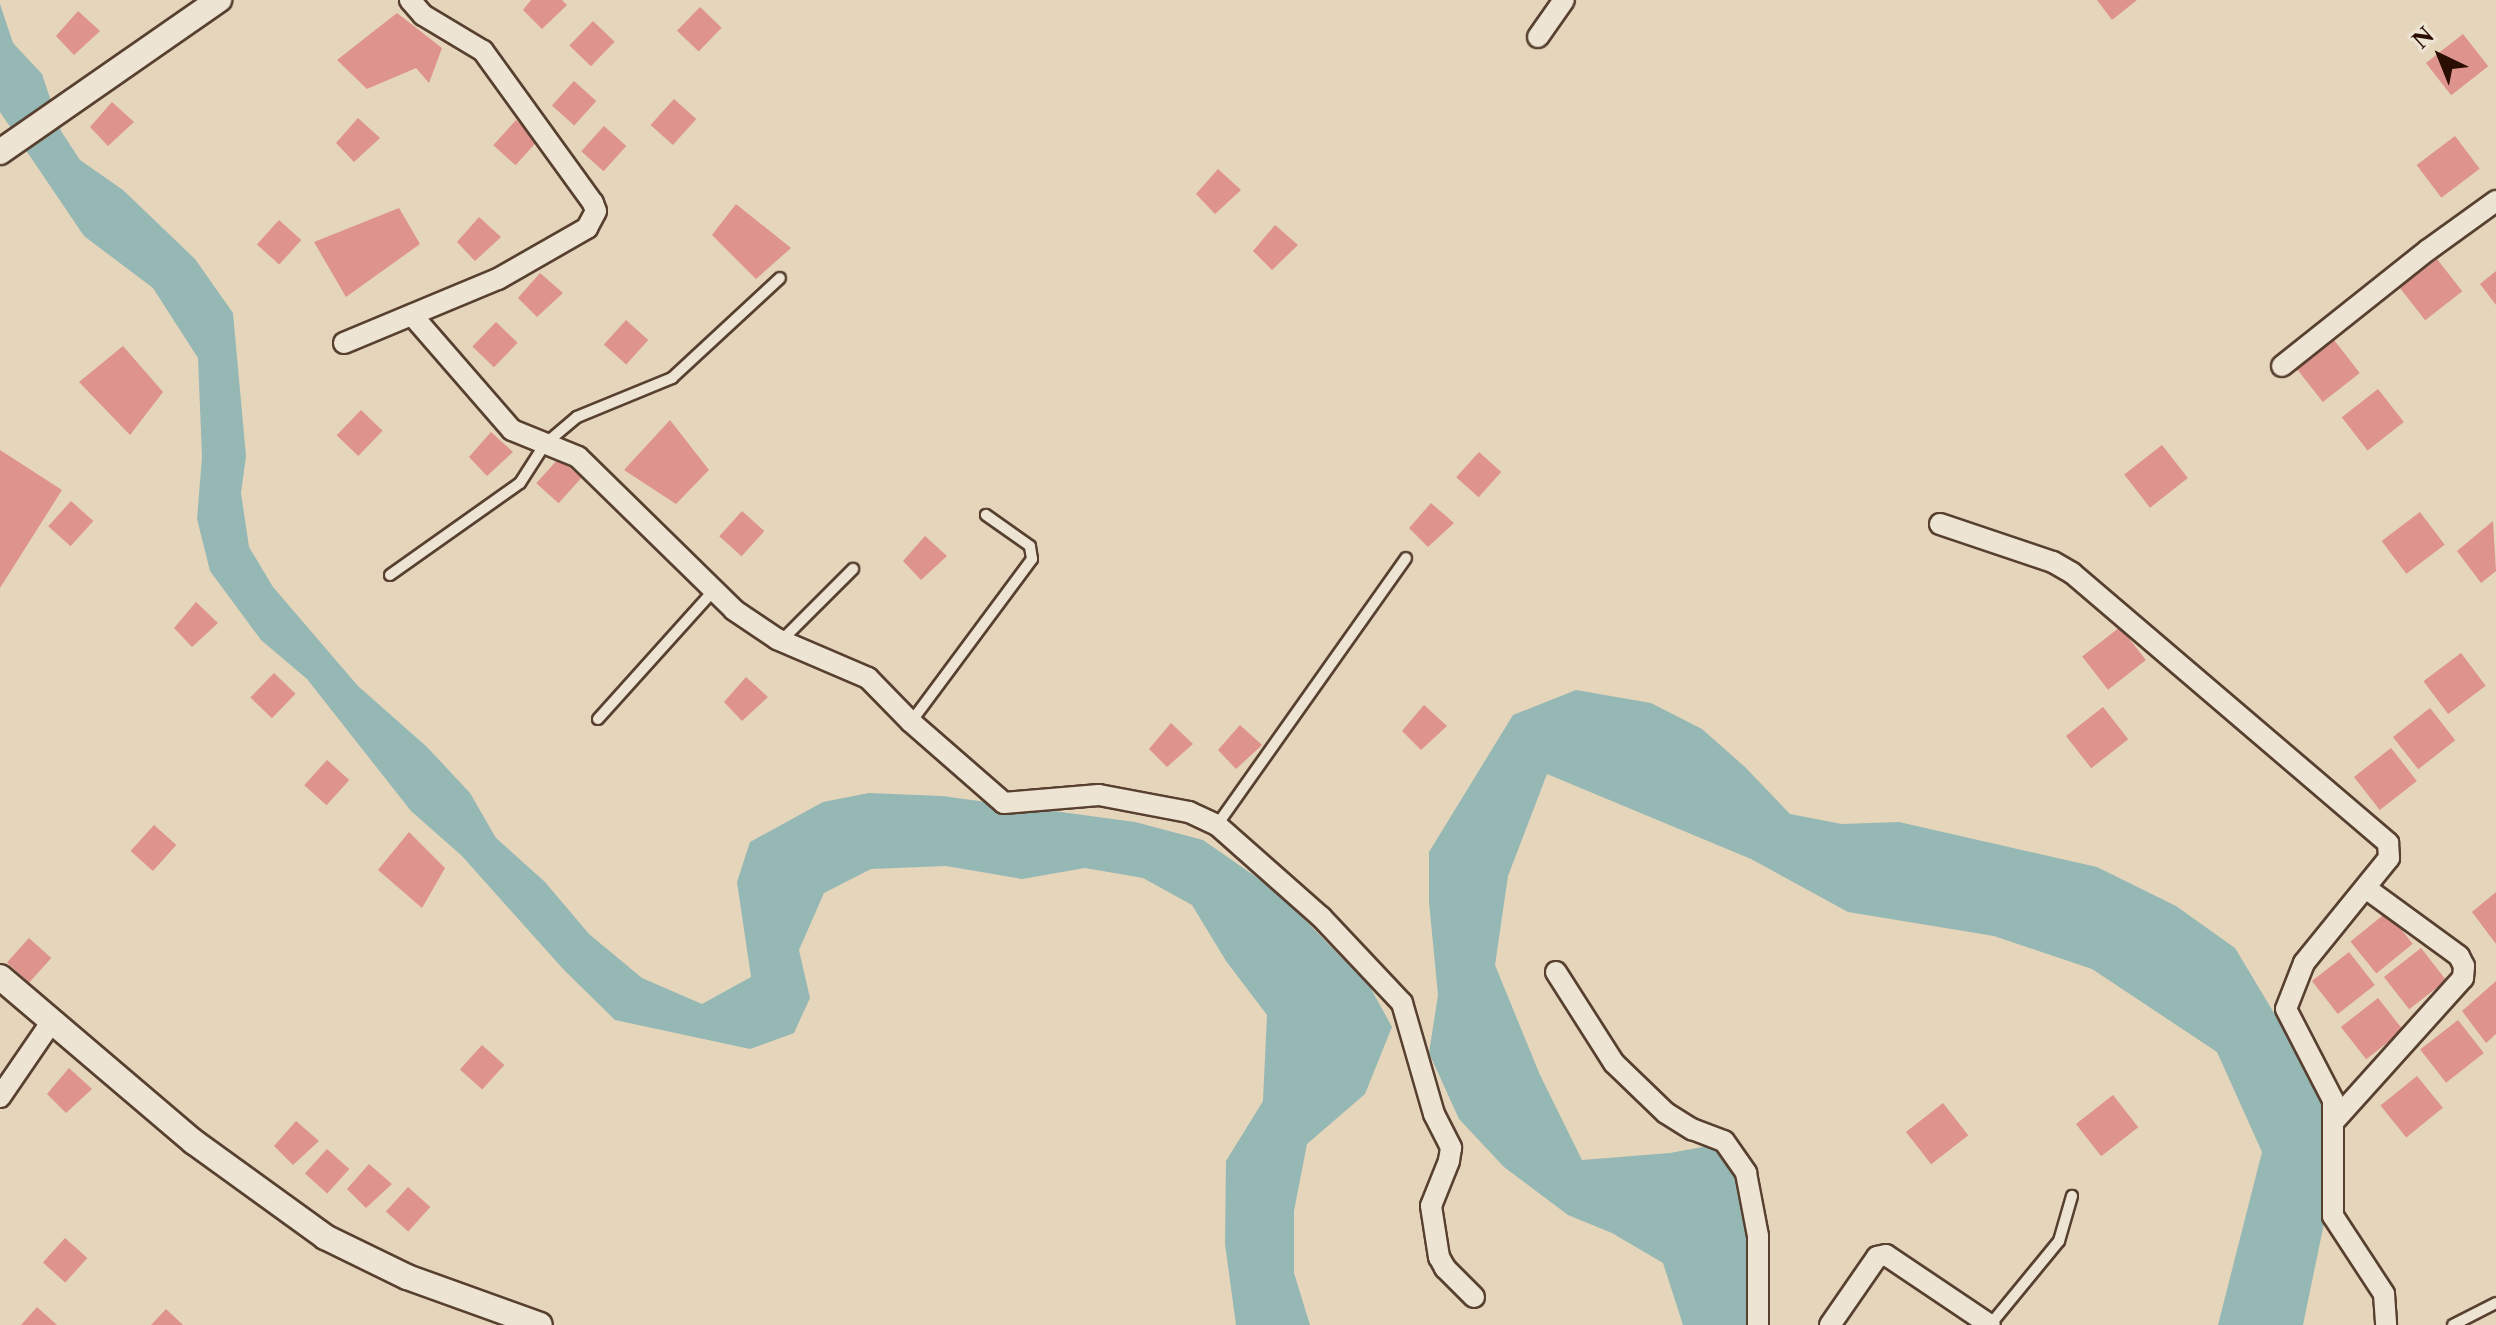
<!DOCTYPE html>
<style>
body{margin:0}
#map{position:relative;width:2496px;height:1325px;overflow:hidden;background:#e5d5bb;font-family:"Libre Caslon Text",serif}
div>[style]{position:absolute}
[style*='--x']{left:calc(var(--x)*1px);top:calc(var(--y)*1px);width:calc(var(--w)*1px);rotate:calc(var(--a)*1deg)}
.water>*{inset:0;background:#96b8b4}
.building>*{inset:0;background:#de938c;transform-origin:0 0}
.roads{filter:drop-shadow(2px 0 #584030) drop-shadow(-2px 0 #584030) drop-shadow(0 2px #584030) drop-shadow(0 -2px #584030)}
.service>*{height:10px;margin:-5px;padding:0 5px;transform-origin:5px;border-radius:5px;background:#eee4d3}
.minor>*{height:20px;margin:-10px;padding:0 10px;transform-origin:10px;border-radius:10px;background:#eee4d3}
.tertiary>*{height:24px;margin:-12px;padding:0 12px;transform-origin:12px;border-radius:12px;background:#eee4d3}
span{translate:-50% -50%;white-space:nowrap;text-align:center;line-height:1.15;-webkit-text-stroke:7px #eee4d3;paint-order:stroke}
.north{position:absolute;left:2400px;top:16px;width:80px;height:80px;-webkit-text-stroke:6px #eee4d3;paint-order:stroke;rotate:317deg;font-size:22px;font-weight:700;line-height:32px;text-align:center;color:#290e01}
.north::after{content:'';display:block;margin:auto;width:28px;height:36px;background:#290e01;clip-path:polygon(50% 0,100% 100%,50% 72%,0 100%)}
</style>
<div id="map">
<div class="water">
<i style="clip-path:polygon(0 4px,13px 43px,42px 74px,61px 131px,80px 160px,123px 190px,195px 259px,233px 313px,246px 456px,241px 493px,249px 547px,273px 587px,358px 686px,427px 747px,470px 793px,496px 838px,545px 882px,589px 934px,642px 978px,702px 1004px,751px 977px,737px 882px,750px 842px,823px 802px,869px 793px,942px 796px,1135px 822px,1203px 840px,1279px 893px,1370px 987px,1392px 1027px,1365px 1094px,1307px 1144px,1294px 1211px,1294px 1273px,1310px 1325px,1236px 1325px,1225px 1244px,1226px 1161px,1263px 1101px,1267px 1015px,1226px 961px,1192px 905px,1143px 878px,1085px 868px,1022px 879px,946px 866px,871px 869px,824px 893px,799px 950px,810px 998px,794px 1033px,750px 1049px,615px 1020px,564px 970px,462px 856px,411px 811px,307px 679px,261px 640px,210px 571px,197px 519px,202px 457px,198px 358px,153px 288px,84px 236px,0 112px)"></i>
<i style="clip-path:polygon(1576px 690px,1651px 703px,1702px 729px,1745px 767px,1790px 814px,1842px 824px,1899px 822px,2097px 867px,2176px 906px,2235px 948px,2283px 1028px,2327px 1088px,2334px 1175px,2303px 1325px,2218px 1325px,2262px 1152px,2217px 1052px,2092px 969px,1994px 936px,1848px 912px,1751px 859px,1547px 774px,1508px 876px,1495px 965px,1540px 1075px,1582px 1160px,1670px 1153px,1724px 1143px,1755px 1240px,1755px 1325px,1683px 1325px,1663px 1263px,1612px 1233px,1568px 1215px,1504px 1167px,1459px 1119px,1429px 1053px,1438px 995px,1429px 902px,1429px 852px,1513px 715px)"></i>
</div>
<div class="building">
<i style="clip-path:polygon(531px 0,562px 0,567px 5px,542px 29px,523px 10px)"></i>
<i style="clip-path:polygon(2097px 0,2137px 0,2112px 20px)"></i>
<i style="left:700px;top:7px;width:30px;height:33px;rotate:44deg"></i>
<i style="clip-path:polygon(78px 11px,100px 31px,74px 55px,56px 36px)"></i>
<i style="clip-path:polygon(397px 13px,442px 48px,429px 83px,416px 68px,367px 89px,337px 60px)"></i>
<i style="left:593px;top:21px;width:30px;height:34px;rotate:44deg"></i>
<i style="left:2463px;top:34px;width:41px;height:47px;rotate:52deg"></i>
<i style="left:574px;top:81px;width:30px;height:33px;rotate:42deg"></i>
<i style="left:674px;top:99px;width:30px;height:35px;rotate:42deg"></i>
<i style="clip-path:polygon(112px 102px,134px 122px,108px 146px,90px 127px)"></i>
<i style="clip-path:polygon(358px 118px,380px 138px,354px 162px,336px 143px)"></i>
<i style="left:516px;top:120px;width:30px;height:34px;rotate:42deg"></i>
<i style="left:604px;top:126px;width:30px;height:34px;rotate:42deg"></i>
<i style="left:2455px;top:136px;width:41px;height:48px;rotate:53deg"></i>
<i style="clip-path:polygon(1218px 169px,1241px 190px,1215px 214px,1196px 194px)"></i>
<i style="clip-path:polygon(736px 204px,791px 248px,756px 279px,712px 235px)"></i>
<i style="clip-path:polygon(399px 208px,420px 244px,346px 297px,314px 242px)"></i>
<i style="clip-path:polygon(479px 217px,501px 237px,475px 261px,457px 242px)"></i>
<i style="left:279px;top:220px;width:30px;height:33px;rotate:42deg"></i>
<i style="clip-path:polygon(1275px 225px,1298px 245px,1272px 270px,1253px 251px)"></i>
<i style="left:2437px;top:259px;width:41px;height:47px;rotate:52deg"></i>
<i style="clip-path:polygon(2496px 271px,2496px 305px,2480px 284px)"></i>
<i style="clip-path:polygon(540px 273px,563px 293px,537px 317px,518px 298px)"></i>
<i style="left:626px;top:320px;width:30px;height:33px;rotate:42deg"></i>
<i style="left:496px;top:322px;width:30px;height:34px;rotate:44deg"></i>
<i style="left:2334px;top:340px;width:42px;height:47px;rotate:52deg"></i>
<i style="clip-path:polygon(123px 346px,163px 392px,130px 435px,79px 382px)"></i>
<i style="left:2378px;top:389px;width:42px;height:46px;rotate:52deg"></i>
<i style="left:361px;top:410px;width:30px;height:35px;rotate:44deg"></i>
<i style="clip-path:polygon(670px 420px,709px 470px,676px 504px,624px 470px)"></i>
<i style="clip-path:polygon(491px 432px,513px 452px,487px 476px,469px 457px)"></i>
<i style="left:2162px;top:445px;width:42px;height:48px;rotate:52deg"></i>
<i style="clip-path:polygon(0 450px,62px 490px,0 588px)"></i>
<i style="left:1479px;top:452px;width:30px;height:34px;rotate:42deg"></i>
<i style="left:559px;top:458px;width:30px;height:34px;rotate:42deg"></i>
<i style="left:71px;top:501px;width:30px;height:34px;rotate:42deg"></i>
<i style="clip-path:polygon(1431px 503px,1454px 523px,1428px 547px,1409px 528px)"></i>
<i style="left:742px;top:511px;width:30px;height:34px;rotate:42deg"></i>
<i style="left:2420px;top:512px;width:41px;height:48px;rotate:53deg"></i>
<i style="clip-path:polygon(2493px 521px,2496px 571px,2481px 583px,2457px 551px)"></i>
<i style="clip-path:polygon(925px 536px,947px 556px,921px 580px,903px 561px)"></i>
<i style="clip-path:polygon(196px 602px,218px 623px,192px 647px,174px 628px)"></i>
<i style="left:2120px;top:627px;width:42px;height:48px;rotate:52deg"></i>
<i style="left:2461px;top:653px;width:41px;height:47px;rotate:53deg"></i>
<i style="left:274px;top:673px;width:30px;height:34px;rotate:44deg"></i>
<i style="clip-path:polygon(746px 677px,768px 697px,742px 721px,724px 702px)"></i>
<i style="clip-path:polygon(1424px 705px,1447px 726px,1421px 750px,1402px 731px)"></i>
<i style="left:2103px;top:707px;width:41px;height:47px;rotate:52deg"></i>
<i style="left:2430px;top:708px;width:41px;height:47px;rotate:52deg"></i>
<i style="clip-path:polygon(1171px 723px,1193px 744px,1167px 767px,1149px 749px)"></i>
<i style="clip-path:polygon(1240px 725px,1262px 745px,1236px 769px,1218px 750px)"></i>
<i style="left:2391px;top:748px;width:42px;height:47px;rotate:52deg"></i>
<i style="left:327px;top:760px;width:30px;height:34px;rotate:42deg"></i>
<i style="left:154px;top:825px;width:30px;height:35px;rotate:42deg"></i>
<i style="clip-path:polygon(409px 832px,445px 868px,422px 908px,378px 870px)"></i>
<i style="clip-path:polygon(2496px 892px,2496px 944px,2472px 912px)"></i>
<i style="left:2387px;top:912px;width:41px;height:47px;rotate:51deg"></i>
<i style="left:29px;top:938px;width:30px;height:33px;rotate:42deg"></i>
<i style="left:2421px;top:948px;width:41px;height:47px;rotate:52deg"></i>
<i style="left:2349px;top:952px;width:42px;height:47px;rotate:52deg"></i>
<i style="clip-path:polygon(2496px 981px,2496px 1034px,2486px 1043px,2462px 1011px)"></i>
<i style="left:2378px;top:998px;width:41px;height:47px;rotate:52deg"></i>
<i style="left:2458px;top:1020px;width:42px;height:48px;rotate:52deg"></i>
<i style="left:482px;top:1045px;width:30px;height:33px;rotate:42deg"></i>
<i style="clip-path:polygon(69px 1068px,92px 1089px,66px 1113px,47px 1094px)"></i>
<i style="left:2417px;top:1076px;width:41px;height:47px;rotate:51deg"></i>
<i style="left:2113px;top:1095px;width:41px;height:47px;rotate:52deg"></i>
<i style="left:1943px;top:1103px;width:41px;height:47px;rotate:52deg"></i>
<i style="clip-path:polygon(296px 1121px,319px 1141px,293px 1165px,274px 1146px)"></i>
<i style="left:327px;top:1149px;width:30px;height:33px;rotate:42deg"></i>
<i style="clip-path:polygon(369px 1164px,392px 1184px,366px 1208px,347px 1189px)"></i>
<i style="left:408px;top:1187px;width:30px;height:33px;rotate:42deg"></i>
<i style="left:65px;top:1238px;width:30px;height:33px;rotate:42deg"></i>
<i style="clip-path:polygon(37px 1307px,57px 1325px,21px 1325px)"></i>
<i style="clip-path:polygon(166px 1309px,183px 1325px,151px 1325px)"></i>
</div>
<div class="roads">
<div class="service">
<i style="--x:390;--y:575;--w:159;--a:-35.3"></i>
<i style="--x:520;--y:483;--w:46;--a:-57.3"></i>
<i style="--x:545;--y:444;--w:42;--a:-40.2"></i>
<i style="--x:577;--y:417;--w:103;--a:-22.3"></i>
<i style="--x:672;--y:378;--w:147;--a:-42.8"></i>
<i style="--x:781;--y:641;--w:102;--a:-45"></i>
<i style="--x:598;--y:719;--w:173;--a:-48"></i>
<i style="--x:911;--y:722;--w:203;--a:-53.4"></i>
<i style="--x:1032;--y:559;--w:13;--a:-99"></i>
<i style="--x:1030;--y:546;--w:54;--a:-144.8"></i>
<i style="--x:1217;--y:825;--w:327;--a:-54.7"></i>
<i style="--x:1990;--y:1325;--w:109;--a:-50.6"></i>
<i style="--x:2059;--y:1241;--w:47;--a:-73.9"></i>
<i style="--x:2453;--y:1325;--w:48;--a:-27.1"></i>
</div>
<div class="minor">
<i style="--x:1538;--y:37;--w:45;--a:-54.9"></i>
<i style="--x:412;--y:315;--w:152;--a:49"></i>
<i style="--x:512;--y:430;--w:71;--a:22.2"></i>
<i style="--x:578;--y:457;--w:219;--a:44.4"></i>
<i style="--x:734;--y:610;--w:52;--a:34"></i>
<i style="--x:777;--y:639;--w:99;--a:23.2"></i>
<i style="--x:868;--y:678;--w:62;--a:45.7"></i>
<i style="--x:911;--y:722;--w:123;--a:41.1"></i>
<i style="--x:1004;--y:803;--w:95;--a:-4.8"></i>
<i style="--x:1099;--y:795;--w:92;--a:10.7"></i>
<i style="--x:1189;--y:812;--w:31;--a:25"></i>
<i style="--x:1217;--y:825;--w:139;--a:41.5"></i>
<i style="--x:1321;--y:917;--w:118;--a:46.7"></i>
<i style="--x:1402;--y:1003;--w:116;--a:73.9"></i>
<i style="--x:1434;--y:1114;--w:38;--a:63"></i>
<i style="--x:1451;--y:1148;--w:13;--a:99"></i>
<i style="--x:1449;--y:1161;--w:48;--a:111.8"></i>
<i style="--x:1431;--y:1206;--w:52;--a:81.1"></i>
<i style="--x:1439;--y:1257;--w:13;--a:61"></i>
<i style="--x:1445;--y:1268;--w:41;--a:45"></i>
<i style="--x:344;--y:343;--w:167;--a:-22.6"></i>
<i style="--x:498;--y:279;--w:103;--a:-29.8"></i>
<i style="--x:587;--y:228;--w:19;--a:-62"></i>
<i style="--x:596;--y:211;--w:9;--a:-111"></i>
<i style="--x:593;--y:203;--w:188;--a:-125.9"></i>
<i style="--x:483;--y:51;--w:70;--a:-149"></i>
<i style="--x:423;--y:15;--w:20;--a:-131"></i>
<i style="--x:2282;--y:366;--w:186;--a:-38.5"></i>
<i style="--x:2428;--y:250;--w:84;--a:-35.8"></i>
<i style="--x:1940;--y:524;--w:119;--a:18.6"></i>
<i style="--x:2053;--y:562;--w:22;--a:30"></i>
<i style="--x:2072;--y:573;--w:416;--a:40.5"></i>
<i style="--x:2388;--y:843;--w:15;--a:86"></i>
<i style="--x:2389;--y:858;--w:135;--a:129"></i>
<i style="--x:2304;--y:963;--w:49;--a:111.4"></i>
<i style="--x:2286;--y:1009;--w:102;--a:62.7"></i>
<i style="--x:2333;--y:1100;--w:116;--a:90"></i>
<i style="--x:2333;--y:1216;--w:93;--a:56.8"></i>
<i style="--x:2384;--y:1294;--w:31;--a:86"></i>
<i style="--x:1556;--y:972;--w:108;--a:57.5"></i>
<i style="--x:1614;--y:1063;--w:72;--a:43.9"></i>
<i style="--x:1666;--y:1113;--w:31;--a:32"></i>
<i style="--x:1692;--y:1129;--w:34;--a:21"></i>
<i style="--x:1724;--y:1141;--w:39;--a:55"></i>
<i style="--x:1746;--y:1173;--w:64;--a:79.2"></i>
<i style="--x:1758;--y:1236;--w:89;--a:90"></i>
<i style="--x:0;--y:1097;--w:92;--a:-55.6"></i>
<i style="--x:2336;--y:1119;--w:190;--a:-48"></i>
<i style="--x:2463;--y:978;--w:12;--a:-85"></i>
<i style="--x:2464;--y:966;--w:11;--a:-117"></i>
<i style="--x:2459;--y:956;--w:114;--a:-143.9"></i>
<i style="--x:1830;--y:1325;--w:83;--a:-55.3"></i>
<i style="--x:1877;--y:1257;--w:9;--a:-13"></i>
<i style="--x:1886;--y:1255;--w:125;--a:33.9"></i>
</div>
<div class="tertiary">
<i style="--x:0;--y:152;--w:267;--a:-34.8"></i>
<i style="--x:0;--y:977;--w:255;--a:40.4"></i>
<i style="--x:194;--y:1142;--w:162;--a:35.9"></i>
<i style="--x:325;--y:1237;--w:91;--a:26"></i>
<i style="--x:407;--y:1277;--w:141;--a:19.8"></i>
</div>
</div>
<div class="north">N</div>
</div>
